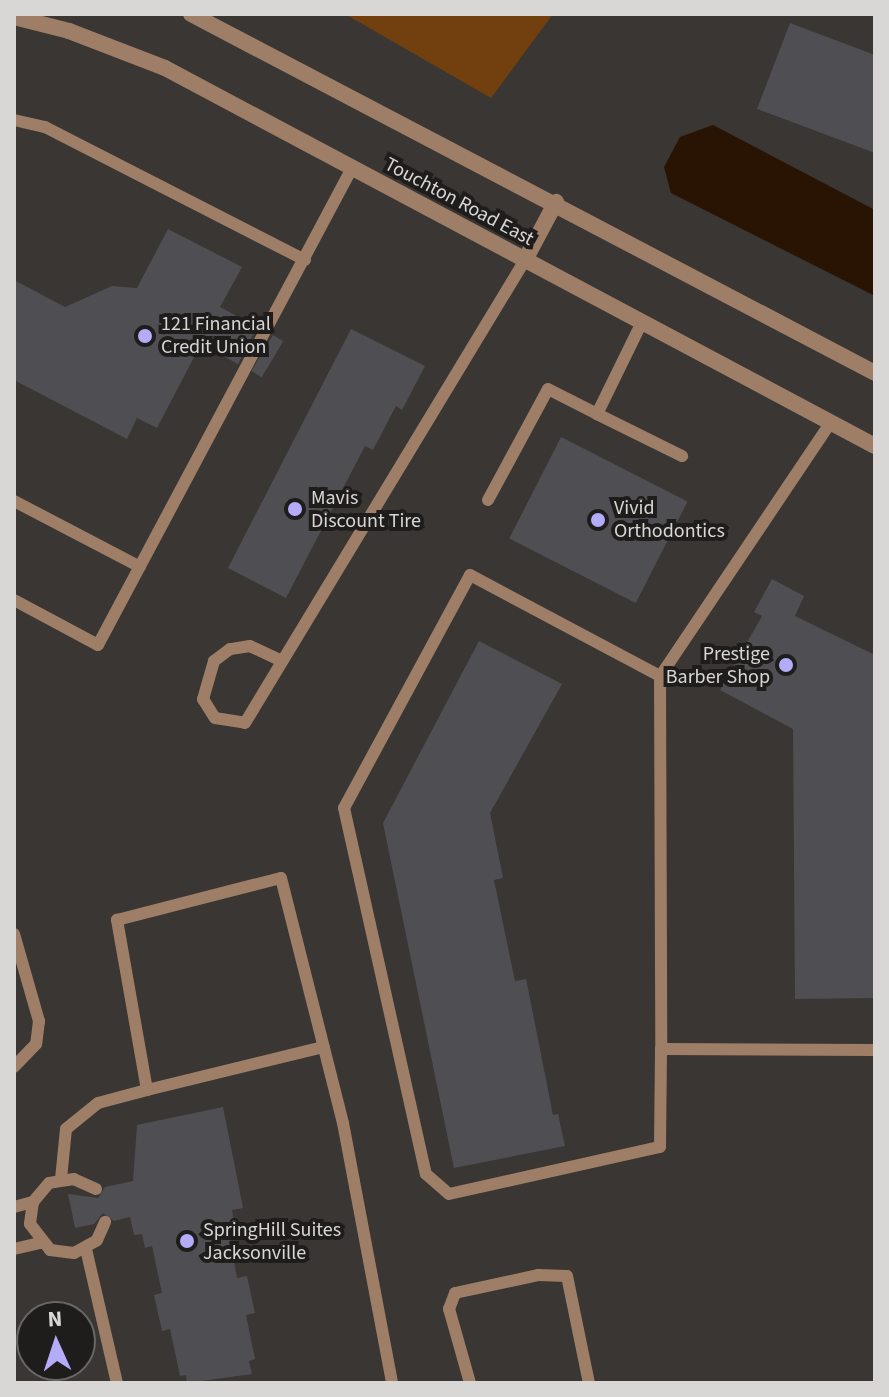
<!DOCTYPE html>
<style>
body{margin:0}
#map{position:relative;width:889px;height:1397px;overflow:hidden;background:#393633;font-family:"Source Sans 3",sans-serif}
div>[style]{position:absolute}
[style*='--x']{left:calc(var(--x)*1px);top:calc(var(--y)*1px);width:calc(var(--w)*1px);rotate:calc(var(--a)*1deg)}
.green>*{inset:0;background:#72400f}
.water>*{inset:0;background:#291302}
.building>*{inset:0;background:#4f4f53;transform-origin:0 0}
.service>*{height:12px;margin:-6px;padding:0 6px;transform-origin:6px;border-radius:6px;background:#9e7e66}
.tertiary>*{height:16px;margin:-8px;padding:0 8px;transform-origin:8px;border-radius:8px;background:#9e7e66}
.dots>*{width:22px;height:22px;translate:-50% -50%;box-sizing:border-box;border:4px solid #1f1d1c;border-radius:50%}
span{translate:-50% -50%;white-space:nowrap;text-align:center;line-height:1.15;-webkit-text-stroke:8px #1f1d1c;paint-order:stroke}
.street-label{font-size:20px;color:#d9d7d5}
.poi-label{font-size:20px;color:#d9d7d5}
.left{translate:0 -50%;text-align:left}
.right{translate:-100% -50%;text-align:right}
.frame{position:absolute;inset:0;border:16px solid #d9d7d5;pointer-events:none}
.north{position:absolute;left:16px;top:1301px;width:80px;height:80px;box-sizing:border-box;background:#1f1d1c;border:2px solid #696766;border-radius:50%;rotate:357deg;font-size:22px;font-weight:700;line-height:32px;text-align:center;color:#d9d7d5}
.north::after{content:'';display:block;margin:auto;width:28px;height:36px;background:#b4acf9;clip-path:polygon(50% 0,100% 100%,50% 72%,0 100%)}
</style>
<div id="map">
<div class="green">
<i style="clip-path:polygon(345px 14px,553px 14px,491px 98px)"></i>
</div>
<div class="water">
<i style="clip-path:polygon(713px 125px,875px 210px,875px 296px,671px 193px,664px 167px,680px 137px)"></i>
</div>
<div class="building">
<i style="clip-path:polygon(790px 23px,875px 55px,875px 153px,757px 109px)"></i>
<i style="clip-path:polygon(168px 229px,242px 267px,220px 307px,257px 327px,238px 364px,201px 344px,157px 428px,137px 418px,127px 439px,14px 380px,14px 280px,65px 307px,112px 286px,137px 288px)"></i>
<i style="clip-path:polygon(351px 329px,425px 366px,402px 410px,396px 406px,373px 450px,365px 446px,286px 598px,228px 568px)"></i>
<i style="left:273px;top:335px;width:12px;height:42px;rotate:31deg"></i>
<i style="left:561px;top:437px;width:142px;height:114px;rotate:27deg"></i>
<i style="clip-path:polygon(772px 579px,804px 596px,795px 616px,875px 655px,875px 998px,795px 999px,793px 729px,720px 690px,762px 616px,754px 612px)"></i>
<i style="clip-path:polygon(479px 641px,562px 684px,490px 813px,503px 878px,494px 880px,515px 981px,526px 979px,553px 1115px,558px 1114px,565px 1146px,454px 1168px,383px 823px)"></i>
<i style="clip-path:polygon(223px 1107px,243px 1208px,232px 1210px,235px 1226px,228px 1228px,237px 1278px,247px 1276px,255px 1313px,246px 1315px,255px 1359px,249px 1361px,252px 1374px,187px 1383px,186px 1375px,180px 1376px,170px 1329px,162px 1331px,154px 1295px,162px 1293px,152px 1246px,145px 1248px,142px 1234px,134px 1235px,130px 1217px,114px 1221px,103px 1213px,94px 1224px,75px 1228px,68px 1194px,98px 1198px,105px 1187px,133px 1181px,137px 1125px)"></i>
</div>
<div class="service">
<i style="--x:14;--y:120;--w:32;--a:13"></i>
<i style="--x:45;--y:127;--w:292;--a:27.1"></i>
<i style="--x:597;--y:414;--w:95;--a:26.3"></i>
<i style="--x:831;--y:422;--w:306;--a:123.9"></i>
<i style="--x:660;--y:676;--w:373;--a:89.8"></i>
<i style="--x:661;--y:1049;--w:214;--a:0.3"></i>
<i style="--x:488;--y:500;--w:126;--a:-61.6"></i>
<i style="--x:548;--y:389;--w:55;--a:27"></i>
<i style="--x:597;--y:414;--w:102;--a:-63.9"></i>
<i style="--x:14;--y:501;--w:142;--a:27.6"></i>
<i style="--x:14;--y:600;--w:95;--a:28.2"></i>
<i style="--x:98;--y:645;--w:540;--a:-61.96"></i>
<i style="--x:282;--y:661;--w:35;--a:-155"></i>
<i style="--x:250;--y:646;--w:20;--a:171"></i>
<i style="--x:230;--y:649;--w:20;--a:143"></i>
<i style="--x:214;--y:661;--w:40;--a:106"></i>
<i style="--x:203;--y:699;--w:22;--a:58"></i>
<i style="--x:215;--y:718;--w:30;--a:9"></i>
<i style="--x:245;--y:723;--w:541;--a:-58.84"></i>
<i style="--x:660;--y:676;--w:215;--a:-152"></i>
<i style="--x:470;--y:575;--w:265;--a:118.4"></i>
<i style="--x:344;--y:808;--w:375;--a:77.4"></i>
<i style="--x:426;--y:1174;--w:30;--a:41"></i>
<i style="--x:449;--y:1194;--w:216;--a:-12.6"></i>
<i style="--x:660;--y:1147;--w:98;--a:-89.4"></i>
<i style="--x:14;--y:934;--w:91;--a:74"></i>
<i style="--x:39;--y:1021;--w:23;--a:97"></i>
<i style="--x:36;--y:1044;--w:32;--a:134"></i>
<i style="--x:147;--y:1090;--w:182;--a:-13.7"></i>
<i style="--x:61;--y:1179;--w:50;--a:-84.3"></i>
<i style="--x:66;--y:1129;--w:41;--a:-39.1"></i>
<i style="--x:98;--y:1103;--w:51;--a:-14.9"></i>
<i style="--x:147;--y:1090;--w:173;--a:-100"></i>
<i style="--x:117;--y:920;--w:169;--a:-14.4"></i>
<i style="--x:281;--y:878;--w:253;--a:75.8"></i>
<i style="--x:343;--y:1123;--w:265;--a:79.3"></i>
<i style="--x:96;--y:1189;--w:24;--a:-156"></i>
<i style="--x:74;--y:1179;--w:25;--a:171"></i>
<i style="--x:49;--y:1183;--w:25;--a:130"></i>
<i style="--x:33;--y:1202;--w:22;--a:98"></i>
<i style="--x:30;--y:1224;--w:33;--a:52"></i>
<i style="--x:50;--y:1250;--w:24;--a:7"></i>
<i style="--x:74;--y:1253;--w:26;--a:-29"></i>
<i style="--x:97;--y:1240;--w:20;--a:-66"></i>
<i style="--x:14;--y:1207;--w:20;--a:-15"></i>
<i style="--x:14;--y:1249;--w:28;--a:-13"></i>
<i style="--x:86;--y:1249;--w:138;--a:77"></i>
<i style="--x:470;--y:1383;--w:77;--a:-105.8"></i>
<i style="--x:449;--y:1309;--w:17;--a:-69"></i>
<i style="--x:455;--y:1293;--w:85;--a:-12.2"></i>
<i style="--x:538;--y:1275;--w:29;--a:2"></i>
<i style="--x:567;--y:1276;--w:109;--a:78.4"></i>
</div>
<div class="tertiary">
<i style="--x:191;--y:14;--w:772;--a:27.69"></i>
<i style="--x:14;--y:17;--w:57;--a:14.3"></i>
<i style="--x:69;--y:31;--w:103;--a:21.1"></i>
<i style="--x:165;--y:68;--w:804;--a:28.03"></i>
<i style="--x:525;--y:260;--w:66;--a:-61.9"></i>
</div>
<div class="dots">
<i style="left:145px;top:336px;background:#b4acf9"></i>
<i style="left:295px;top:509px;background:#b4acf9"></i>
<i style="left:598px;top:520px;background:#b4acf9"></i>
<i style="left:786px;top:665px;background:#b4acf9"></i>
<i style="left:187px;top:1241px;background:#b4acf9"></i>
</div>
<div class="street-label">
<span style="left:459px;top:202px;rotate:28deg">Touchton Road East</span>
</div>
<div class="poi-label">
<span class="left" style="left:161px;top:336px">121 Financial<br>Credit Union</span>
<span class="left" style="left:311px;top:510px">Mavis<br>Discount Tire</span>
<span class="left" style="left:614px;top:520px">Vivid<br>Orthodontics</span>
<span class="right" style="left:770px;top:666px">Prestige<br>Barber Shop</span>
<span class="left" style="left:203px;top:1242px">SpringHill Suites<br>Jacksonville</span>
</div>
<div class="frame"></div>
<div class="north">N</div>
</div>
